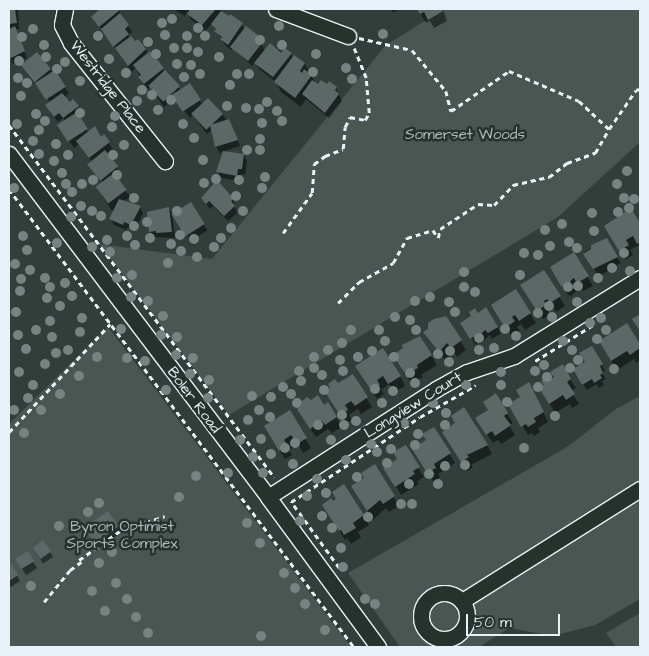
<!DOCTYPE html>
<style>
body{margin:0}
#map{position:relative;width:649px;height:656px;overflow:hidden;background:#323e39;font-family:"Architects Daughter",sans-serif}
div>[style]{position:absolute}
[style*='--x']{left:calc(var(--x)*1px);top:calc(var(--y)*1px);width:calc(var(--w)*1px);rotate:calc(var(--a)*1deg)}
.green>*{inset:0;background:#495651}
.shadow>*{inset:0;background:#0007;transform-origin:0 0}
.building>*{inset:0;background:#5c6865;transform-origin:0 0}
.path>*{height:2.5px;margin-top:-1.25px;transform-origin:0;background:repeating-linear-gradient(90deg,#e8f1f8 0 5px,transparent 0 9px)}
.roads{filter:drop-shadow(1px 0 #e8f1f8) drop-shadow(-1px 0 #e8f1f8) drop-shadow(0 1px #e8f1f8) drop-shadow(0 -1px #e8f1f8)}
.minor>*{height:15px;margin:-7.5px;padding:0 7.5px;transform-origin:7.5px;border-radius:7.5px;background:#26332d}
.minor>.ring{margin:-7.5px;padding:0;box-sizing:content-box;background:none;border:15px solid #26332d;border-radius:50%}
.trees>*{width:10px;height:10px;margin:-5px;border-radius:50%;background:#778382}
span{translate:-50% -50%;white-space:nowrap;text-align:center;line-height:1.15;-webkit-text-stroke:5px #26332d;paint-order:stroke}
.street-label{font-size:15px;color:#e8f1f8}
.park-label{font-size:15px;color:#b0bbbe}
.frame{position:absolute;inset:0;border:10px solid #e8f1f8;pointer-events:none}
.scale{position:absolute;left:466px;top:614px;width:94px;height:22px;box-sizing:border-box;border:2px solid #e8f1f8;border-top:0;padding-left:6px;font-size:15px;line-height:18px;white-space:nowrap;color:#e8f1f8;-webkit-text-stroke:4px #26332d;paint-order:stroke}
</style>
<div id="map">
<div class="green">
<i style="clip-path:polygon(443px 9px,640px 9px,640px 142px,558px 217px,229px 415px,99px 244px,212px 259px,385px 46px)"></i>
<i style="clip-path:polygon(108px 327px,351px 647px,9px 647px,9px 424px)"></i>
<i style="clip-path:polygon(640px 396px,640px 599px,595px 625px,553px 636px,509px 628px,479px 647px,400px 647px,348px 573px,567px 447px,616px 409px)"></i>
<i style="clip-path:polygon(640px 613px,640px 647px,616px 647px,606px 633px)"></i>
</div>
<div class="shadow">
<i style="clip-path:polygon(9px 9px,18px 9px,19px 29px,15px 29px,27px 58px,13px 64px,9px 55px)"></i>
<i style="clip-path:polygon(101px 9px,118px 9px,132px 32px,128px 35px,130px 38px,135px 43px,138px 41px,182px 92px,190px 85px,202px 104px,222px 114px,232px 127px,240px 146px,219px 153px,212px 135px,214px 134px,213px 129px,207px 134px,193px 115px,190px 118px,175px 98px,164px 107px,150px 87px,148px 89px,143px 83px,136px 68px,132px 72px,104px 31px,96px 23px,92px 17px)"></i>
<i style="clip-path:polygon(173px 9px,189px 9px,189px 12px,191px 9px,221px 9px,221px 12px,229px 18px,231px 15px,245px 29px,258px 37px,265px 51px,291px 54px,293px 58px,294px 57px,305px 64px,316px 84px,336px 88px,342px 101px,329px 118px,306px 99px,301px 107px,281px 92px,276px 82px,259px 69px,255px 62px,252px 66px,233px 48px,231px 50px,225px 45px,212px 23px,206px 30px,191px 20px,187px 12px,185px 16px)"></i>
<i style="clip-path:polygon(391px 9px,400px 9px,393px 13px)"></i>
<i style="clip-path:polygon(418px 9px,443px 9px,447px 21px,434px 28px,430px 21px,426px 23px)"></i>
<i style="clip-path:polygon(21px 66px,50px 69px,69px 93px,64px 97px,70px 104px,78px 107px,81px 113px,78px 115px,89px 133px,100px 138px,104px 137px,109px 143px,112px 149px,106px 154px,120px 173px,115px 177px,130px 197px,123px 202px,140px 207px,143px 213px,135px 231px,128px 227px,126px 230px,114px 225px,111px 219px,116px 208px,112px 211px,101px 194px,103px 183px,89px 165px,92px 162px,79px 144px,74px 148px,63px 133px,59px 128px,66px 122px,63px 118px,58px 122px,50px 112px,51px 103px)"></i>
<i style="clip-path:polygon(244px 155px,247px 161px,245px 175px,241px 174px,240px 181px,221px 178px,218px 172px)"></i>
<i style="clip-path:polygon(202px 198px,233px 200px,237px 213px,228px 221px,213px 206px,210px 209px)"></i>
<i style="left:191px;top:204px;width:31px;height:20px;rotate:58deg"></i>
<i style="clip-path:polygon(169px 208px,172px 214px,175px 238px,154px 237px,150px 231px)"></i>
<i style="clip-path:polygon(631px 210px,640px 225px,640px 246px,639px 245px,630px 250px,633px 255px,626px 259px,611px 235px)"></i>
<i style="left:606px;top:239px;width:28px;height:26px;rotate:58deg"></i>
<i style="clip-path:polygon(574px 254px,593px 286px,583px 291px,581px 286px,571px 296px,568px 295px,551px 268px)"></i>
<i style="clip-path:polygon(544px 271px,565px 306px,556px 312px,553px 308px,548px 311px,550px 315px,543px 319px,527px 294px)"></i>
<i style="clip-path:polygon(516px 291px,536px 323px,525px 330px,521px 324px,517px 327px,520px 331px,512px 336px,498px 315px)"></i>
<i style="clip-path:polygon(486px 309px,501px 333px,492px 339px,490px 335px,481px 343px,480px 341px,475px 344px,462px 323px)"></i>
<i style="clip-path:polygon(445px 318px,466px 350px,457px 357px,453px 351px,451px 356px,445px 360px,424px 332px)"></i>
<i style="clip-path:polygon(626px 325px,640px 346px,640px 361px,636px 363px,634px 359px,617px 370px,605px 351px)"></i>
<i style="clip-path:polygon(420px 338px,437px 365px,421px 375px,423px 377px,418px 380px,416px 377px,410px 381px,400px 364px)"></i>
<i style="clip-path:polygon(592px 348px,605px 371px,602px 373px,606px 379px,602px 381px,604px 385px,599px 388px,597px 384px,587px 390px,574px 370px,586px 362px)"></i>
<i style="clip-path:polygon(562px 366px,576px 388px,571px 391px,579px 404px,572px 408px,570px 404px,555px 413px,540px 388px,555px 378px)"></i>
<i style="clip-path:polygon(357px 367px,400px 376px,405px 386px,395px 392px,389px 384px,381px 390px,384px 394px,377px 399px)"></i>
<i style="clip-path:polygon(352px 375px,372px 407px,361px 414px,358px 409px,349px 415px,352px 420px,346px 423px,332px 401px,337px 385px)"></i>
<i style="clip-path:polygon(534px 393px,548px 422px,538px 428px,540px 432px,534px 436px,532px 433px,528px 435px,510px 405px)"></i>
<i style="clip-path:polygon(495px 395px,513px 423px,509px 425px,515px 435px,501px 444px,498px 440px,493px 443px,482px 427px)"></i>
<i style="clip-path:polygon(328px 404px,342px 427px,332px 433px,328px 429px,316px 437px,304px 419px,303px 407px,323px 407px)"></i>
<i style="clip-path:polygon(289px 412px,311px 448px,303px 453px,298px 444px,289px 450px,292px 455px,285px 459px,270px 436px)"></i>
<i style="clip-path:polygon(434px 428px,455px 463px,438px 474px,440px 477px,434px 482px,419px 459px)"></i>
<i style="clip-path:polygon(449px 441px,487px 445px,492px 454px,471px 465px,473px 467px,468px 471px)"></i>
<i style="clip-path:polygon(404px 447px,424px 477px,417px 481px,419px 484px,401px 495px,385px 468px,399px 459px)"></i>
<i style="clip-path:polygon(375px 466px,399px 506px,389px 512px,386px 508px,373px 520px,353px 487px,366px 479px)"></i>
<i style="clip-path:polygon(344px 486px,369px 525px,358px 532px,361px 537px,351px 544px,347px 538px,345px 540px,329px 514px)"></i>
<i style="clip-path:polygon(118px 527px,121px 533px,99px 548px,87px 528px)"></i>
<i style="left:43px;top:541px;width:19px;height:12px;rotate:58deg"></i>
<i style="left:27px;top:553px;width:18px;height:13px;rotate:56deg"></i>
<i style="clip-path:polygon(9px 563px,20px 581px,11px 587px,9px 584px)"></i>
</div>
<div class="building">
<i style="clip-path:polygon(9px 9px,15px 9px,17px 23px,9px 24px)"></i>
<i style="clip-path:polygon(100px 9px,121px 9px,99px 27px,91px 17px)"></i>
<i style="clip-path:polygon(190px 9px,216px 9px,202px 25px,187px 14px)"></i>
<i style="clip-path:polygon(417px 9px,442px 9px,443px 11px,428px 20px,424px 12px,420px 14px)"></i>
<i style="clip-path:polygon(221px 11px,229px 16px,230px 14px,243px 23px,228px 45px,220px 39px,222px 37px,214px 31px,216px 29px,211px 24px)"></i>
<i style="clip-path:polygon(120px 13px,129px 25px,125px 29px,129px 34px,113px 47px,101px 29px)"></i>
<i style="clip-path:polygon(15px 26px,25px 51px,9px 59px,9px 29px)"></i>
<i style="clip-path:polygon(246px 26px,259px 36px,257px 39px,262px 43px,248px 61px,230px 47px)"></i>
<i style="clip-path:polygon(131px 36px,135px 41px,138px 39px,146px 49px,128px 66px,115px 48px)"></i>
<i style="clip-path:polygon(270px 43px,281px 53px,285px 48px,292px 53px,273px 77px,254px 63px)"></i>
<i style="clip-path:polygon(150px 51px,164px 68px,144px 84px,138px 77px,141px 75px,133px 65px)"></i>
<i style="left:37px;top:52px;width:22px;height:21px;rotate:51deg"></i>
<i style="clip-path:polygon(294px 55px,305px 63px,300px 71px,302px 73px,304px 69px,312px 75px,295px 98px,274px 82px)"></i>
<i style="left:55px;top:70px;width:20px;height:24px;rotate:57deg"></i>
<i style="left:165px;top:70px;width:22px;height:23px;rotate:47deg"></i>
<i style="clip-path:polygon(312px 80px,318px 84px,321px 80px,327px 84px,329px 81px,337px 87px,335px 90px,339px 94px,325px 113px,302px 94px)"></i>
<i style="left:190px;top:83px;width:20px;height:22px;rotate:57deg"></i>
<i style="clip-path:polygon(62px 93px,70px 102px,73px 99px,79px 106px,63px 118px,59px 113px,54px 117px,45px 105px)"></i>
<i style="left:208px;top:98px;width:22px;height:23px;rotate:47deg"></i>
<i style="left:77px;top:112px;width:20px;height:24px;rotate:57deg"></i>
<i style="clip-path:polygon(229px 119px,238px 140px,215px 147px,210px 125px)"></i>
<i style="clip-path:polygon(95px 126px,101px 137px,104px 134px,110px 142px,89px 158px,76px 141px)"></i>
<i style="left:105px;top:150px;width:21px;height:23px;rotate:51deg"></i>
<i style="clip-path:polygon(223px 151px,244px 154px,242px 169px,238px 169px,237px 176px,216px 172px)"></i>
<i style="left:114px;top:173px;width:21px;height:23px;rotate:53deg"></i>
<i style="clip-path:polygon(217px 180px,234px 199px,231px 201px,235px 206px,224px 216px,209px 201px,206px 204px,201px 198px)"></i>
<i style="clip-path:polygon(119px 199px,141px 206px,131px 225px,124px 222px,123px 225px,109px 219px)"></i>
<i style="left:191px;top:202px;width:26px;height:23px;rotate:58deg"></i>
<i style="clip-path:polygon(169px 207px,172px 232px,156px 233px,156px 231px,149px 232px,147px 212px)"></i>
<i style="clip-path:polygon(631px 208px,640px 223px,640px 242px,637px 244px,633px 236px,626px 240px,629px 245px,619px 251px,604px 226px)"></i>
<i style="clip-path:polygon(607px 238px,618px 257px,593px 269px,583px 254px,591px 249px,591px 245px)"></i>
<i style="clip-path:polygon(574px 252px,589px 276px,577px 283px,574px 278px,571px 280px,570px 284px,565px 287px,561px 286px,550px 267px)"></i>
<i style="clip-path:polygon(544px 270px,561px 296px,550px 303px,547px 299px,544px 301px,546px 305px,537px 311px,520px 285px)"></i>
<i style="clip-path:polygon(516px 289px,531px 313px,519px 321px,515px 315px,512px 317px,515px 321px,505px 328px,491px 305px)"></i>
<i style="clip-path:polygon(486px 307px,498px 327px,488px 333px,485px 330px,477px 338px,475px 336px,470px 339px,460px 323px,471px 316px,469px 312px,475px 308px,478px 313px)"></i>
<i style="clip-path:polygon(640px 314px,640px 331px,632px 319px)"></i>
<i style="clip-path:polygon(446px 316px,462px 340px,451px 348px,447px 343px,439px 352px,423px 332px,428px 329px,428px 323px,434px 319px)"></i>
<i style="clip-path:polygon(627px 323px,640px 344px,640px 348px,630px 355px,627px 351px,611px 361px,599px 341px)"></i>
<i style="clip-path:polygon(420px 336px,432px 355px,417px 365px,418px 368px,412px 371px,410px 369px,404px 372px,393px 355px,403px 348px,402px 345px)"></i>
<i style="clip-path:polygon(592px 346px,603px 364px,600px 366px,603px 373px,600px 375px,602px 378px,594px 383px,592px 379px,582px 385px,573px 369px,585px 362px,579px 353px)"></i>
<i style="clip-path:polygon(383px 348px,401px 376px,388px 384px,383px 376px,377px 380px,380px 385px,371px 390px,355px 366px)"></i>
<i style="clip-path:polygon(563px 364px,571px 379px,567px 382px,575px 394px,566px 400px,563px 395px,549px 404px,539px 388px,544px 385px,541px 381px,549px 376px,551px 379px,554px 377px,550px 372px)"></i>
<i style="clip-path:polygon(353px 374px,368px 397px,355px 406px,351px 401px,345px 405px,348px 410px,340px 415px,325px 392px,330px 388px,328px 384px,335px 379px,338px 383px)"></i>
<i style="clip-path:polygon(529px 382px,544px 412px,534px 418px,536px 422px,528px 427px,526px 424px,521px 427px,508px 404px,520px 397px,516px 390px)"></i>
<i style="clip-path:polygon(496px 393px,508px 413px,504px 416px,511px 425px,495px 436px,492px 431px,486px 435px,475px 418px,488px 410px,483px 402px)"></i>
<i style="clip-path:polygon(318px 395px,324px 405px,328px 402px,337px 417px,325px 425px,322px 421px,310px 429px,297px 409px,302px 406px,302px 401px,307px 397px,311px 400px)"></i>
<i style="clip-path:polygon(464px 407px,488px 445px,467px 455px,469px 457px,461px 462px,442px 432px,455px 423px,451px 416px)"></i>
<i style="clip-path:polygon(290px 410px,307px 438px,297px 444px,291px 435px,284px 440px,288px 445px,279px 451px,264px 426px)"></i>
<i style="clip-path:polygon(434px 427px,451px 453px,434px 464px,436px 468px,427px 473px,412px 449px,426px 440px,422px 434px)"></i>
<i style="clip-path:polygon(406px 445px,420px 467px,413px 471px,415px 474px,395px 487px,383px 468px,397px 459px,393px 452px)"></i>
<i style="clip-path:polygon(375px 464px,395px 496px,383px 504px,380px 500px,367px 511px,351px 486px,364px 478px,361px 473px)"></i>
<i style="clip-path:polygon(344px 484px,364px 515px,353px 523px,356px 528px,344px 535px,341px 530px,339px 531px,322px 505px,331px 498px,333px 501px,336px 499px,332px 492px)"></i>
<i style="left:108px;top:511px;width:19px;height:29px;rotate:55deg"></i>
<i style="left:43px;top:540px;width:14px;height:13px;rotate:54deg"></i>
<i style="left:28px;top:551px;width:12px;height:15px;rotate:59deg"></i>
<i style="clip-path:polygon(9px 560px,18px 575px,9px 581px)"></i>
</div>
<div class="path">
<i style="--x:359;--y:38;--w:54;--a:12.8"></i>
<i style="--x:412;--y:50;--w:53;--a:50.3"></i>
<i style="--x:446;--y:91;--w:21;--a:76"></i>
<i style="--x:451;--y:111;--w:70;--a:-34.6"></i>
<i style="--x:509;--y:71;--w:76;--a:23.2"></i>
<i style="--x:579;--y:101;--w:41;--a:43"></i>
<i style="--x:609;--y:129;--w:47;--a:-55.3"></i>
<i style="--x:636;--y:90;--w:4;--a:-14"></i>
<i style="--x:9;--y:125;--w:441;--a:53"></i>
<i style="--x:9;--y:189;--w:573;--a:53.01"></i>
<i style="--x:283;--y:233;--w:49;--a:-54.1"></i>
<i style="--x:312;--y:193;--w:29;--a:-86"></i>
<i style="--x:314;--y:164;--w:14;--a:-36"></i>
<i style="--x:325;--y:156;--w:19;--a:-21"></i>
<i style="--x:343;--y:149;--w:22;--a:-85"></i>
<i style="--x:345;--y:127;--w:11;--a:-63"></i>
<i style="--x:350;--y:117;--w:15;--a:11"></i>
<i style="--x:365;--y:120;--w:8;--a:-60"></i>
<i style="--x:369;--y:113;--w:35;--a:-95"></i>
<i style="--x:366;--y:78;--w:32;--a:-112"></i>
<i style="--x:338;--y:303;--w:30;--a:-45"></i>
<i style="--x:359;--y:282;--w:39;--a:-29"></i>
<i style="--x:393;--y:263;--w:29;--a:-61"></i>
<i style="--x:407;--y:238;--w:27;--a:-17"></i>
<i style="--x:433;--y:230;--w:9;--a:58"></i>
<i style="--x:438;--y:238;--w:9;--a:-77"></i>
<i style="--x:440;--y:229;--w:45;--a:-33.3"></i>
<i style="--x:478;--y:204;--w:16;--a:4"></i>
<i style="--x:494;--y:205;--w:28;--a:-46"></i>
<i style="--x:513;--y:185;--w:37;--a:-13"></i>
<i style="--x:549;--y:177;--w:23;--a:-38"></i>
<i style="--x:567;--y:163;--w:30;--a:-20"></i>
<i style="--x:595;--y:153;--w:28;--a:-60"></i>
<i style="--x:535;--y:361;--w:72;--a:-31.9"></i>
<i style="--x:9;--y:432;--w:148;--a:-46.9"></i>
<i style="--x:79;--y:560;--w:50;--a:-35.3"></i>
<i style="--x:120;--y:531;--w:47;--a:-18.4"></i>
<i style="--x:339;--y:568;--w:82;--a:-126"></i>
<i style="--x:291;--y:502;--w:154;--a:-33.4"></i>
<i style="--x:420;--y:417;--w:64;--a:-29.7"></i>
<i style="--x:44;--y:602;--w:41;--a:-50.9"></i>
<i style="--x:70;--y:570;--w:14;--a:-36"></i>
</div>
<div class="roads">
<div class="minor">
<i style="--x:65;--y:9;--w:16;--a:101"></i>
<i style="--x:62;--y:25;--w:20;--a:63"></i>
<i style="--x:71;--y:43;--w:151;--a:51.5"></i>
<i style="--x:276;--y:9;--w:77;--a:20.6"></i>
<i style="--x:9;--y:154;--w:430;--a:52.9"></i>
<i style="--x:268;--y:497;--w:186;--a:53.7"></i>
<i style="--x:268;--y:497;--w:200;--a:-32.7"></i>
<i style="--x:436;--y:389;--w:35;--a:-29"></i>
<i style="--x:467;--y:372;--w:50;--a:-18.8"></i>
<i style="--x:514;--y:356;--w:148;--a:-31.8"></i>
<i class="ring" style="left:421px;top:593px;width:31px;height:31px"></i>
<i style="--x:462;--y:601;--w:210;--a:-32.2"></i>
</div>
</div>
<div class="trees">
<i style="left:172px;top:19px"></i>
<i style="left:162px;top:23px"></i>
<i style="left:279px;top:26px"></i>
<i style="left:198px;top:28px"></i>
<i style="left:33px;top:29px"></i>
<i style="left:383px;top:34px"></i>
<i style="left:165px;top:35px"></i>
<i style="left:98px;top:36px"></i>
<i style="left:187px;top:36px"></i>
<i style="left:205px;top:36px"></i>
<i style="left:22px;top:37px"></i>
<i style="left:260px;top:40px"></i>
<i style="left:148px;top:42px"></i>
<i style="left:44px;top:45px"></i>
<i style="left:282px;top:45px"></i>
<i style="left:174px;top:48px"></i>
<i style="left:187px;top:48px"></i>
<i style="left:198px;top:52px"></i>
<i style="left:156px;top:54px"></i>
<i style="left:316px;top:54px"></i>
<i style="left:46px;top:57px"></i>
<i style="left:219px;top:57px"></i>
<i style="left:109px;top:59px"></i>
<i style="left:19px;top:61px"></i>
<i style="left:65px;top:62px"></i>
<i style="left:177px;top:64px"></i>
<i style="left:191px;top:65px"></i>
<i style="left:346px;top:68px"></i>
<i style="left:57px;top:69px"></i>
<i style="left:313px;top:72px"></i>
<i style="left:126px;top:73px"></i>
<i style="left:200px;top:74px"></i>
<i style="left:237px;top:74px"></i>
<i style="left:249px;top:74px"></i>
<i style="left:184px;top:77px"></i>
<i style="left:18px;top:78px"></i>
<i style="left:352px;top:79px"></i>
<i style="left:80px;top:81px"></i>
<i style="left:27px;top:83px"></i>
<i style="left:230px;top:85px"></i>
<i style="left:142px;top:90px"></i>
<i style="left:152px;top:95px"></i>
<i style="left:21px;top:96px"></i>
<i style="left:171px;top:100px"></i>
<i style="left:137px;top:101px"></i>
<i style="left:267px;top:102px"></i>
<i style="left:227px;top:106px"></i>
<i style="left:246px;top:108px"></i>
<i style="left:259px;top:109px"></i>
<i style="left:158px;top:110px"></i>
<i style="left:277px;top:111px"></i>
<i style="left:80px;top:113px"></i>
<i style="left:36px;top:114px"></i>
<i style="left:115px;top:116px"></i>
<i style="left:45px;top:121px"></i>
<i style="left:282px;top:121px"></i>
<i style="left:262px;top:123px"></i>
<i style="left:17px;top:124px"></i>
<i style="left:183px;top:124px"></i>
<i style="left:112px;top:127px"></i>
<i style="left:39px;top:130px"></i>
<i style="left:194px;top:138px"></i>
<i style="left:260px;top:139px"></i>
<i style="left:33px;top:141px"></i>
<i style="left:56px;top:144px"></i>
<i style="left:124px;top:145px"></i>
<i style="left:247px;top:150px"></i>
<i style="left:260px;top:150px"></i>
<i style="left:39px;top:154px"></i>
<i style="left:68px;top:155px"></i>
<i style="left:113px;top:155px"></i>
<i style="left:203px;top:160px"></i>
<i style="left:54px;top:161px"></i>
<i style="left:627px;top:171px"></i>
<i style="left:62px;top:173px"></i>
<i style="left:117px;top:175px"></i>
<i style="left:265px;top:177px"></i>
<i style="left:216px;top:179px"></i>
<i style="left:93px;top:180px"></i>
<i style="left:239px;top:180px"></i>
<i style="left:204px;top:183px"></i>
<i style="left:66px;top:184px"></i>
<i style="left:82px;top:184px"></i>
<i style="left:617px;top:184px"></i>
<i style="left:14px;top:188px"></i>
<i style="left:262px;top:188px"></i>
<i style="left:72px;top:192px"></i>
<i style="left:236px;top:196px"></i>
<i style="left:134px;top:198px"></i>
<i style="left:624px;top:198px"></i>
<i style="left:634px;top:199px"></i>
<i style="left:81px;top:206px"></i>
<i style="left:629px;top:208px"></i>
<i style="left:92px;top:211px"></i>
<i style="left:177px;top:211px"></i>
<i style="left:243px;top:211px"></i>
<i style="left:618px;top:212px"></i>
<i style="left:592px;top:213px"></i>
<i style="left:101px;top:216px"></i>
<i style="left:71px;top:217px"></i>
<i style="left:147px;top:222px"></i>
<i style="left:562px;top:224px"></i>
<i style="left:134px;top:226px"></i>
<i style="left:231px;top:228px"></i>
<i style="left:545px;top:230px"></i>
<i style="left:594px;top:231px"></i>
<i style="left:180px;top:235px"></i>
<i style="left:23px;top:236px"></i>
<i style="left:127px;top:236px"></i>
<i style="left:150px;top:238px"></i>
<i style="left:221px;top:238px"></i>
<i style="left:194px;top:239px"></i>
<i style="left:107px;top:240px"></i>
<i style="left:569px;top:242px"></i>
<i style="left:57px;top:243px"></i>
<i style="left:171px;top:244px"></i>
<i style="left:135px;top:245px"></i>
<i style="left:550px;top:246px"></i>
<i style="left:92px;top:247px"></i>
<i style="left:214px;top:247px"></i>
<i style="left:577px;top:248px"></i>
<i style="left:27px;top:250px"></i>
<i style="left:181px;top:251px"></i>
<i style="left:110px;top:252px"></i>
<i style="left:524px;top:253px"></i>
<i style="left:624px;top:253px"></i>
<i style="left:538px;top:255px"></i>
<i style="left:197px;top:257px"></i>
<i style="left:168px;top:263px"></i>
<i style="left:15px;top:264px"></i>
<i style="left:612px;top:268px"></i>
<i style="left:30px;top:270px"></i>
<i style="left:630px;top:271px"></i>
<i style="left:464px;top:272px"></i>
<i style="left:132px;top:275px"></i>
<i style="left:520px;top:275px"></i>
<i style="left:45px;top:278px"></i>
<i style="left:117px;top:278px"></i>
<i style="left:598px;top:278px"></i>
<i style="left:21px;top:279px"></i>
<i style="left:65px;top:283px"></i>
<i style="left:578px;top:286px"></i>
<i style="left:50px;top:287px"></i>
<i style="left:464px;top:287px"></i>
<i style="left:568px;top:287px"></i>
<i style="left:20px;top:291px"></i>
<i style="left:475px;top:292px"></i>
<i style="left:72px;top:296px"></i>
<i style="left:131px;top:297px"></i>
<i style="left:430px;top:297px"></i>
<i style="left:47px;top:298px"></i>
<i style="left:148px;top:301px"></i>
<i style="left:415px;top:301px"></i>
<i style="left:449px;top:302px"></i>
<i style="left:577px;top:302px"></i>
<i style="left:60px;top:306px"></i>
<i style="left:549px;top:306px"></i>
<i style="left:16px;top:312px"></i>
<i style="left:455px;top:312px"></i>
<i style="left:538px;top:313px"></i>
<i style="left:163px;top:316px"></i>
<i style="left:395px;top:317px"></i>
<i style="left:552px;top:317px"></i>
<i style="left:82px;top:318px"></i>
<i style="left:601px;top:318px"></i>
<i style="left:410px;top:320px"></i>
<i style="left:50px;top:321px"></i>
<i style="left:590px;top:323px"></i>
<i style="left:121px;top:329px"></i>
<i style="left:505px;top:329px"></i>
<i style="left:36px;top:330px"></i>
<i style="left:351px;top:330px"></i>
<i style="left:379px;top:330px"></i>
<i style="left:416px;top:330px"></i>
<i style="left:606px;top:330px"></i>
<i style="left:80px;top:332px"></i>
<i style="left:18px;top:335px"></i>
<i style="left:161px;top:335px"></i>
<i style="left:516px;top:336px"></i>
<i style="left:52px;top:337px"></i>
<i style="left:177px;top:337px"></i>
<i style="left:479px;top:338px"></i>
<i style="left:597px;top:339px"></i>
<i style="left:385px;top:341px"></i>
<i style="left:563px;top:341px"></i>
<i style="left:342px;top:343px"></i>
<i style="left:494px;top:348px"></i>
<i style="left:26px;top:349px"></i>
<i style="left:68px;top:350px"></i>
<i style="left:328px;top:350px"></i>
<i style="left:479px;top:350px"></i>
<i style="left:572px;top:350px"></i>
<i style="left:372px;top:351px"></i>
<i style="left:450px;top:351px"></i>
<i style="left:56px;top:353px"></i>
<i style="left:438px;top:354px"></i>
<i style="left:176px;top:355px"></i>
<i style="left:97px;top:357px"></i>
<i style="left:314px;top:357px"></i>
<i style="left:358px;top:357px"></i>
<i style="left:394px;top:357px"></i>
<i style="left:127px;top:358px"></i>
<i style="left:193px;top:358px"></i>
<i style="left:340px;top:360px"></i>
<i style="left:578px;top:360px"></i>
<i style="left:145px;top:361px"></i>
<i style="left:449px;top:362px"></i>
<i style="left:45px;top:364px"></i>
<i style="left:544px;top:365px"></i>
<i style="left:314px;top:368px"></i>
<i style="left:570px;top:368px"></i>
<i style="left:614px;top:369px"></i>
<i style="left:299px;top:371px"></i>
<i style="left:343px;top:371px"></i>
<i style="left:535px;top:371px"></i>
<i style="left:19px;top:372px"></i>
<i style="left:501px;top:372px"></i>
<i style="left:410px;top:373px"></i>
<i style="left:190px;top:374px"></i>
<i style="left:322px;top:375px"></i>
<i style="left:79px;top:376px"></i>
<i style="left:547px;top:377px"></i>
<i style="left:209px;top:380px"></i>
<i style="left:301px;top:381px"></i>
<i style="left:415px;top:383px"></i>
<i style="left:33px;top:385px"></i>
<i style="left:466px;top:385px"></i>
<i style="left:501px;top:385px"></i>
<i style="left:283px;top:387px"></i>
<i style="left:538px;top:387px"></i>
<i style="left:375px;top:389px"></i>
<i style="left:166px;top:390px"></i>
<i style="left:324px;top:390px"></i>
<i style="left:393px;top:391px"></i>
<i style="left:60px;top:394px"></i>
<i style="left:291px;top:394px"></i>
<i style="left:252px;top:396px"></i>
<i style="left:271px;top:397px"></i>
<i style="left:28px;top:398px"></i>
<i style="left:208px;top:398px"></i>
<i style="left:507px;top:402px"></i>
<i style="left:297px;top:403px"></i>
<i style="left:382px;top:403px"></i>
<i style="left:433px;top:403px"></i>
<i style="left:14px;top:410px"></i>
<i style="left:41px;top:410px"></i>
<i style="left:259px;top:410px"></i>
<i style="left:446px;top:413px"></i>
<i style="left:342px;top:415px"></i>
<i style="left:555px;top:416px"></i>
<i style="left:270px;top:417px"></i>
<i style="left:248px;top:420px"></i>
<i style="left:356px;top:421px"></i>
<i style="left:404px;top:423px"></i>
<i style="left:318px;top:425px"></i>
<i style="left:344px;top:425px"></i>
<i style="left:445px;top:425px"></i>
<i style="left:24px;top:433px"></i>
<i style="left:418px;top:434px"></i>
<i style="left:261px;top:439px"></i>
<i style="left:240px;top:440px"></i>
<i style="left:331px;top:440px"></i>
<i style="left:295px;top:443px"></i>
<i style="left:371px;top:444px"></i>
<i style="left:415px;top:445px"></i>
<i style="left:285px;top:448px"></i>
<i style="left:524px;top:448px"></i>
<i style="left:391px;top:449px"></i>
<i style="left:377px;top:452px"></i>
<i style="left:271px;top:454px"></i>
<i style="left:253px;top:457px"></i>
<i style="left:346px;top:460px"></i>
<i style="left:387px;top:463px"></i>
<i style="left:293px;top:464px"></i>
<i style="left:465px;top:465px"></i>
<i style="left:445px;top:466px"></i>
<i style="left:228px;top:473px"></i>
<i style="left:263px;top:473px"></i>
<i style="left:429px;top:474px"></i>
<i style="left:196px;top:476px"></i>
<i style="left:357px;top:477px"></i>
<i style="left:317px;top:479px"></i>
<i style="left:409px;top:484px"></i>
<i style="left:438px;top:484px"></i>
<i style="left:326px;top:493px"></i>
<i style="left:307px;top:496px"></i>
<i style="left:179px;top:497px"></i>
<i style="left:99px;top:503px"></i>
<i style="left:401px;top:504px"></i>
<i style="left:412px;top:504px"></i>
<i style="left:88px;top:512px"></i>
<i style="left:322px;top:516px"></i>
<i style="left:368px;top:517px"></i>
<i style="left:300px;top:521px"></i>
<i style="left:247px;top:523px"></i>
<i style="left:59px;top:526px"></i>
<i style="left:332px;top:528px"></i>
<i style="left:125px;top:543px"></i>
<i style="left:260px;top:543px"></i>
<i style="left:78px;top:546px"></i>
<i style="left:341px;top:548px"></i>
<i style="left:112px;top:552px"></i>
<i style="left:99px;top:563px"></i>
<i style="left:343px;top:567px"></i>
<i style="left:284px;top:573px"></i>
<i style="left:116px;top:583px"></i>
<i style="left:31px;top:586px"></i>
<i style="left:295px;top:588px"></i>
<i style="left:92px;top:591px"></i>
<i style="left:127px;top:599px"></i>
<i style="left:365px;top:599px"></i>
<i style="left:305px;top:604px"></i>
<i style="left:375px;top:604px"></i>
<i style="left:105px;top:611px"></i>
<i style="left:136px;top:617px"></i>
<i style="left:325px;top:630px"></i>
<i style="left:148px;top:633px"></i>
<i style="left:261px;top:636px"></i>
</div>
<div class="street-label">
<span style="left:108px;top:87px;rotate:52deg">Westridge Place</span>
<span style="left:194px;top:400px;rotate:53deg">Boler Road</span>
<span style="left:413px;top:405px;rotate:-32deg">Longview Court</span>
</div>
<div class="park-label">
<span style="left:465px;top:135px">Somerset Woods</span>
<span style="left:122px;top:535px">Byron Optimist<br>Sports Complex</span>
</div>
<div class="frame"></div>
<div class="scale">50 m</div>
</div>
